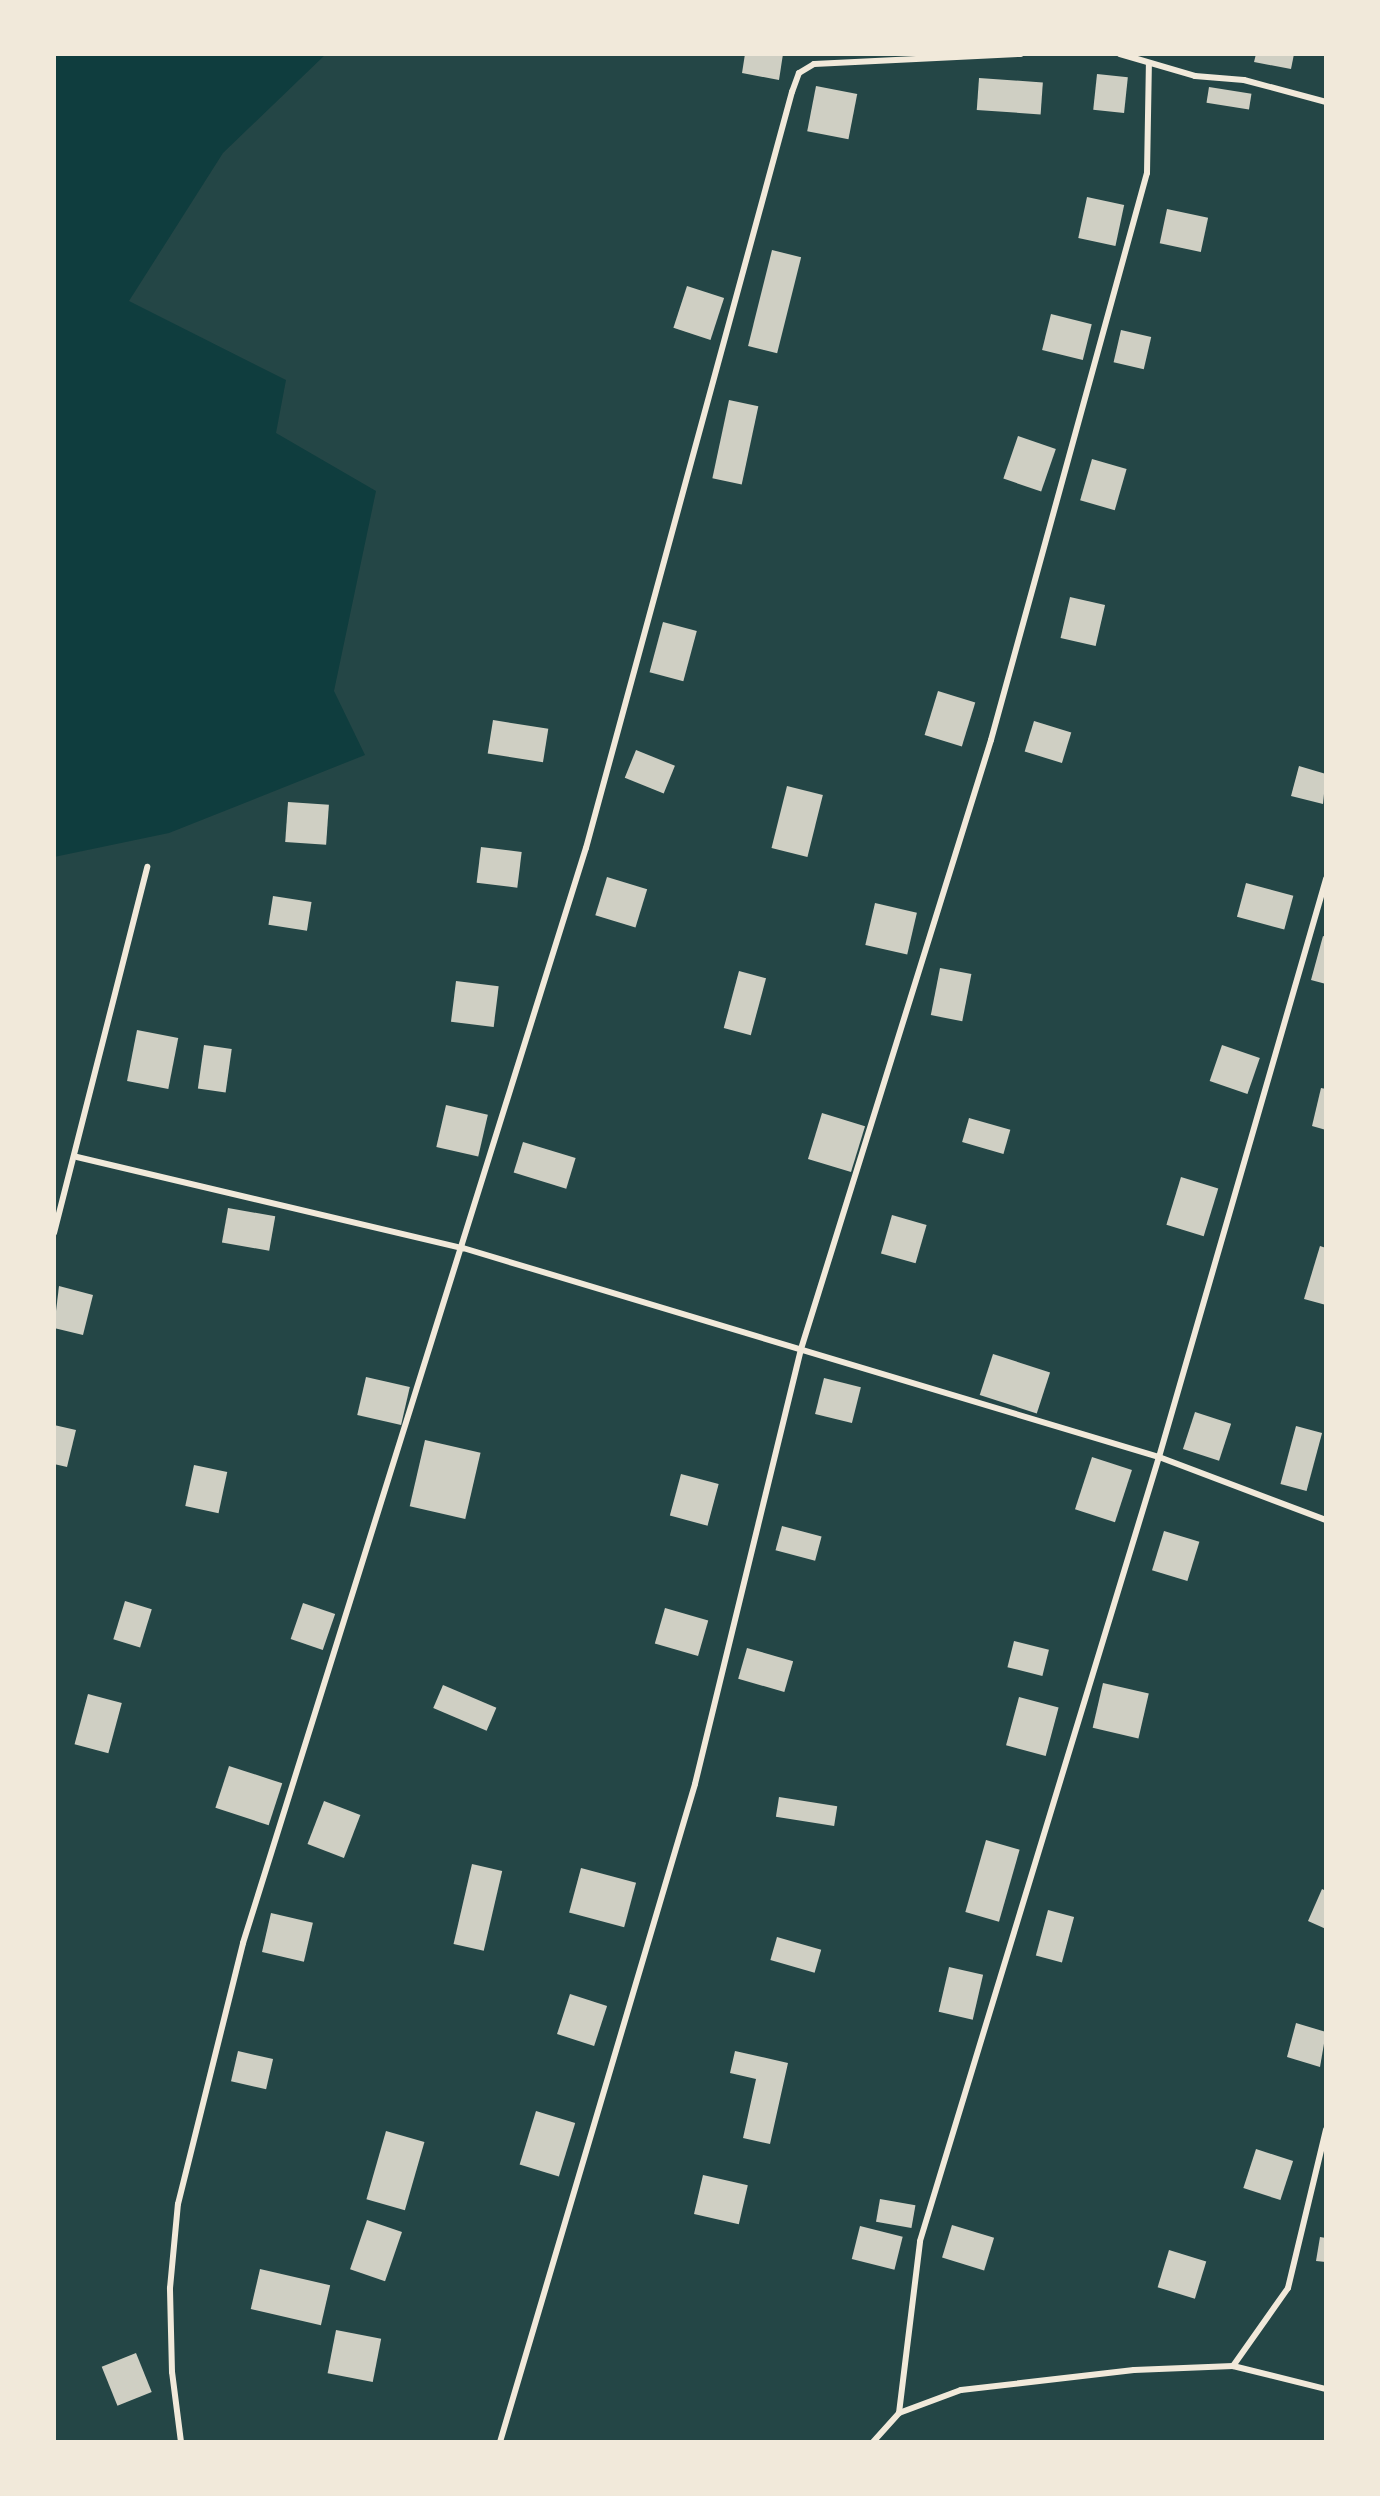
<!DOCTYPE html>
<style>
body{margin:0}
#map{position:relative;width:1380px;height:2496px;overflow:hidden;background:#0f3d3e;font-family:Poppins,sans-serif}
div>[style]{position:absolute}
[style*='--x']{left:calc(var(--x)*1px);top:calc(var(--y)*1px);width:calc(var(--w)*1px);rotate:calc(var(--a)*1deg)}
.green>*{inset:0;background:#244646}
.building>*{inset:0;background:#cfcfc3;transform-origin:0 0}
.service>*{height:6px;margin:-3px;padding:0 3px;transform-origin:3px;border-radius:3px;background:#f1e9da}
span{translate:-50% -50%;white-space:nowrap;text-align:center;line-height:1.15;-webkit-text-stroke:6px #f1e9da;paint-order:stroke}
.frame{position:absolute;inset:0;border:56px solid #f1e9da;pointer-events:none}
</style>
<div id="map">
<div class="green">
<i style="clip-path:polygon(326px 54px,1326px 54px,1326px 2442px,54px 2442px,54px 857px,169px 833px,365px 755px,334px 691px,376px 491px,276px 433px,286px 380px,129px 301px,223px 153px)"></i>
</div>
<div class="building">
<i style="clip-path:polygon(745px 54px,783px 54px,779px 80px,742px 73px)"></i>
<i style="clip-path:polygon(1256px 54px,1294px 54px,1291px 69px,1254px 62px)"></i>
<i style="left:1097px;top:74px;width:31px;height:36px;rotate:6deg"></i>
<i style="left:979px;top:78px;width:64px;height:32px;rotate:4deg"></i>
<i style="left:816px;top:86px;width:42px;height:46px;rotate:11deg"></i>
<i style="left:1209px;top:87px;width:43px;height:16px;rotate:9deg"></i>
<i style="left:1087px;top:197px;width:38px;height:42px;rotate:12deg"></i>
<i style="left:1167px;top:209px;width:42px;height:35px;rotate:12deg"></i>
<i style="left:772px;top:250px;width:30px;height:99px;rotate:14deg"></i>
<i style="left:687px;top:286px;width:39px;height:44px;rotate:18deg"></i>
<i style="left:1051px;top:314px;width:42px;height:37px;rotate:14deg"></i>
<i style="left:1121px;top:330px;width:31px;height:33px;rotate:13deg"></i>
<i style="left:729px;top:400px;width:30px;height:80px;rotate:12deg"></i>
<i style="left:1018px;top:436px;width:40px;height:45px;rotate:19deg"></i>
<i style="left:1092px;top:459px;width:36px;height:43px;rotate:16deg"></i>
<i style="left:1070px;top:597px;width:36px;height:42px;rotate:13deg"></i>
<i style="left:663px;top:622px;width:35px;height:52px;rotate:15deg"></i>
<i style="left:938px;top:691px;width:39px;height:46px;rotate:17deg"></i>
<i style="left:493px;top:720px;width:56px;height:34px;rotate:9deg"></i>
<i style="left:1034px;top:721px;width:39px;height:32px;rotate:17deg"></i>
<i style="left:636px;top:750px;width:42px;height:30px;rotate:22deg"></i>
<i style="clip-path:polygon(1299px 766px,1326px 774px,1323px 804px,1291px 796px)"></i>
<i style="left:787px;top:786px;width:37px;height:64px;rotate:14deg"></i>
<i style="left:288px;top:802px;width:41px;height:40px;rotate:4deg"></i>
<i style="left:481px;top:847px;width:41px;height:36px;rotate:7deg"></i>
<i style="left:607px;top:877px;width:42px;height:40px;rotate:17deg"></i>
<i style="left:1246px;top:883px;width:49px;height:35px;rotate:15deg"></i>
<i style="left:273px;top:896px;width:39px;height:29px;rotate:9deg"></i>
<i style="left:875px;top:903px;width:43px;height:43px;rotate:13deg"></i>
<i style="clip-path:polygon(1323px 936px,1326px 937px,1326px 984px,1311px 980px)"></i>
<i style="left:940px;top:968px;width:32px;height:48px;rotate:11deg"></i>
<i style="left:739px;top:971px;width:28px;height:59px;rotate:15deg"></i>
<i style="left:456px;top:981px;width:43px;height:41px;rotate:7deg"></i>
<i style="left:137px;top:1030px;width:42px;height:52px;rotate:11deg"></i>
<i style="left:204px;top:1045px;width:28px;height:44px;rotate:8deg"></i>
<i style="left:1222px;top:1045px;width:40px;height:38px;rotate:19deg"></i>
<i style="clip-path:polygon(1321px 1088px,1326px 1089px,1326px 1130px,1312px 1126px)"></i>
<i style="left:446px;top:1105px;width:43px;height:43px;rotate:13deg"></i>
<i style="left:822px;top:1113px;width:45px;height:48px;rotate:17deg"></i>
<i style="left:969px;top:1118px;width:43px;height:25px;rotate:16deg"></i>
<i style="left:523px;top:1142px;width:55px;height:32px;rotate:17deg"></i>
<i style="left:1181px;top:1177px;width:39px;height:50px;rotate:17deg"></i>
<i style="left:228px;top:1208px;width:48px;height:35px;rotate:10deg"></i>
<i style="left:892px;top:1215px;width:36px;height:40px;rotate:16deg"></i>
<i style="clip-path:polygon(1320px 1246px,1326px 1248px,1326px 1305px,1304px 1299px)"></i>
<i style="clip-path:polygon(59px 1286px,93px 1295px,83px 1335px,54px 1328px)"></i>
<i style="left:993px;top:1354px;width:60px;height:43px;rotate:18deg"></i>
<i style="left:366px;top:1377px;width:45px;height:39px;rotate:13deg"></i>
<i style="left:824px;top:1378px;width:38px;height:37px;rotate:14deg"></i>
<i style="left:1195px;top:1412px;width:38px;height:39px;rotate:18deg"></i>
<i style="clip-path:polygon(54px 1425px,76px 1430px,67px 1467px,54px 1464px)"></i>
<i style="left:1296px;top:1426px;width:27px;height:60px;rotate:15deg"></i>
<i style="left:425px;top:1440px;width:57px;height:68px;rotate:13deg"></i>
<i style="left:1092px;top:1457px;width:42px;height:55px;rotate:18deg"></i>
<i style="left:194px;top:1465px;width:34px;height:42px;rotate:12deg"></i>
<i style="left:681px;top:1474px;width:39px;height:43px;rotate:15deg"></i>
<i style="left:782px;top:1526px;width:41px;height:25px;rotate:15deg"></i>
<i style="left:1164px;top:1531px;width:37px;height:41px;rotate:17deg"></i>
<i style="left:125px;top:1601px;width:28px;height:40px;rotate:17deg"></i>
<i style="left:303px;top:1603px;width:34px;height:38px;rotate:19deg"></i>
<i style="left:665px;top:1608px;width:45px;height:37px;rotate:16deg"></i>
<i style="left:1014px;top:1641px;width:36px;height:27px;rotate:14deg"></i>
<i style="left:747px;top:1648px;width:48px;height:32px;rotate:16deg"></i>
<i style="left:1103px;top:1683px;width:47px;height:46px;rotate:13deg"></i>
<i style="left:443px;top:1685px;width:58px;height:25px;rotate:23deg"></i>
<i style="left:88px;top:1694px;width:35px;height:52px;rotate:15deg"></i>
<i style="left:1019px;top:1697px;width:41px;height:50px;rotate:15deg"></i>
<i style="left:229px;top:1766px;width:56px;height:44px;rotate:18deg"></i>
<i style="left:779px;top:1797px;width:59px;height:20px;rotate:9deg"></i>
<i style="left:324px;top:1801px;width:39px;height:46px;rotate:21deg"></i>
<i style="left:986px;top:1840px;width:35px;height:75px;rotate:16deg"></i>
<i style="left:472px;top:1864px;width:31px;height:82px;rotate:13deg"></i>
<i style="left:581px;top:1868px;width:57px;height:46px;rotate:15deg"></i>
<i style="clip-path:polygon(1322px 1889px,1326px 1891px,1326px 1929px,1308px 1921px)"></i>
<i style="left:1048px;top:1910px;width:27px;height:47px;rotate:15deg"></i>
<i style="left:271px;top:1913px;width:43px;height:40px;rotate:13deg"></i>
<i style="left:777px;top:1937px;width:46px;height:24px;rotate:16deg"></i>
<i style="left:949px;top:1967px;width:35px;height:46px;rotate:13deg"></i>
<i style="left:570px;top:1994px;width:39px;height:42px;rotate:18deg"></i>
<i style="clip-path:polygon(1296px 2023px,1326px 2032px,1320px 2067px,1287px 2057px)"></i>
<i style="left:238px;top:2051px;width:36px;height:31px;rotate:13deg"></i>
<i style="clip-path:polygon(735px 2051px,788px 2063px,770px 2144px,743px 2138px,756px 2079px,730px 2073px)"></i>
<i style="left:536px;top:2111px;width:41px;height:56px;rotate:17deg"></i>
<i style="left:386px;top:2131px;width:40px;height:71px;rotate:16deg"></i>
<i style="left:1256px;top:2149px;width:39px;height:41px;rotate:18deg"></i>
<i style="left:703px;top:2175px;width:46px;height:40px;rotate:13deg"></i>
<i style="left:880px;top:2199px;width:36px;height:23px;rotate:10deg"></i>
<i style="left:367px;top:2220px;width:37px;height:52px;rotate:19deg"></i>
<i style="left:952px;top:2225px;width:44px;height:34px;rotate:17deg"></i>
<i style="left:860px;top:2226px;width:44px;height:34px;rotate:14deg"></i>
<i style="clip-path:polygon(1320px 2237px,1326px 2238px,1326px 2262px,1316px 2261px)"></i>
<i style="left:1169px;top:2250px;width:39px;height:39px;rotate:17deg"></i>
<i style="left:260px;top:2269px;width:72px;height:41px;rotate:13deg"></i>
<i style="left:336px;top:2330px;width:46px;height:44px;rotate:11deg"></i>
<i style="left:136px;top:2353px;width:42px;height:37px;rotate:68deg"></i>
</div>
<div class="service">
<i style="--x:1120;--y:54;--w:78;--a:16.3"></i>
<i style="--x:1195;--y:76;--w:49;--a:4.7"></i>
<i style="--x:1244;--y:80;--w:85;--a:15"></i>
<i style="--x:77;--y:1157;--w:397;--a:13.3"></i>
<i style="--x:463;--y:1248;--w:727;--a:16.71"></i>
<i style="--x:1159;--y:1457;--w:178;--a:20.7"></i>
<i style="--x:54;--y:1233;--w:378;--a:-75.7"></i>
<i style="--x:1233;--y:2366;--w:95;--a:-54.8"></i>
<i style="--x:1288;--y:2288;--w:163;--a:-76.5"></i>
<i style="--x:899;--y:2413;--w:66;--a:-20.4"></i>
<i style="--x:961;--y:2390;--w:174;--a:-6.6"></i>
<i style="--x:1134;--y:2370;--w:99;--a:-2.3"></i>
<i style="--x:1233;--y:2366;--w:96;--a:13.9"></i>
<i style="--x:181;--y:2442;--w:71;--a:-97.3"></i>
<i style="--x:172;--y:2372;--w:84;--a:-91.4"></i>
<i style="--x:170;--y:2288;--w:84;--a:-84.6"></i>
<i style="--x:178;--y:2204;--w:269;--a:-76"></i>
<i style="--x:243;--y:1943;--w:1147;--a:-72.61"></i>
<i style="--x:586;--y:848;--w:784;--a:-74.76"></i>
<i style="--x:792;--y:92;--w:20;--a:-70"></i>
<i style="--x:799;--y:73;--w:17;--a:-31"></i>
<i style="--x:814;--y:64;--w:207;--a:-2.8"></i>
<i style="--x:500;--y:2442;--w:686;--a:-73.49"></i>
<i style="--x:695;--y:1784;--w:448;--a:-76.3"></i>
<i style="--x:801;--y:1349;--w:638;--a:-72.67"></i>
<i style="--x:991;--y:740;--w:588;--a:-74.62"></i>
<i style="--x:1147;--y:173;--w:110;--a:-89"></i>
<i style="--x:873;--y:2442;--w:39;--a:-48"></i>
<i style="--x:899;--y:2413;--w:173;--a:-83"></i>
<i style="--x:920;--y:2241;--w:820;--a:-73.05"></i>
<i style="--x:1159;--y:1457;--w:602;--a:-73.88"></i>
</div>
<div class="frame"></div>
</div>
